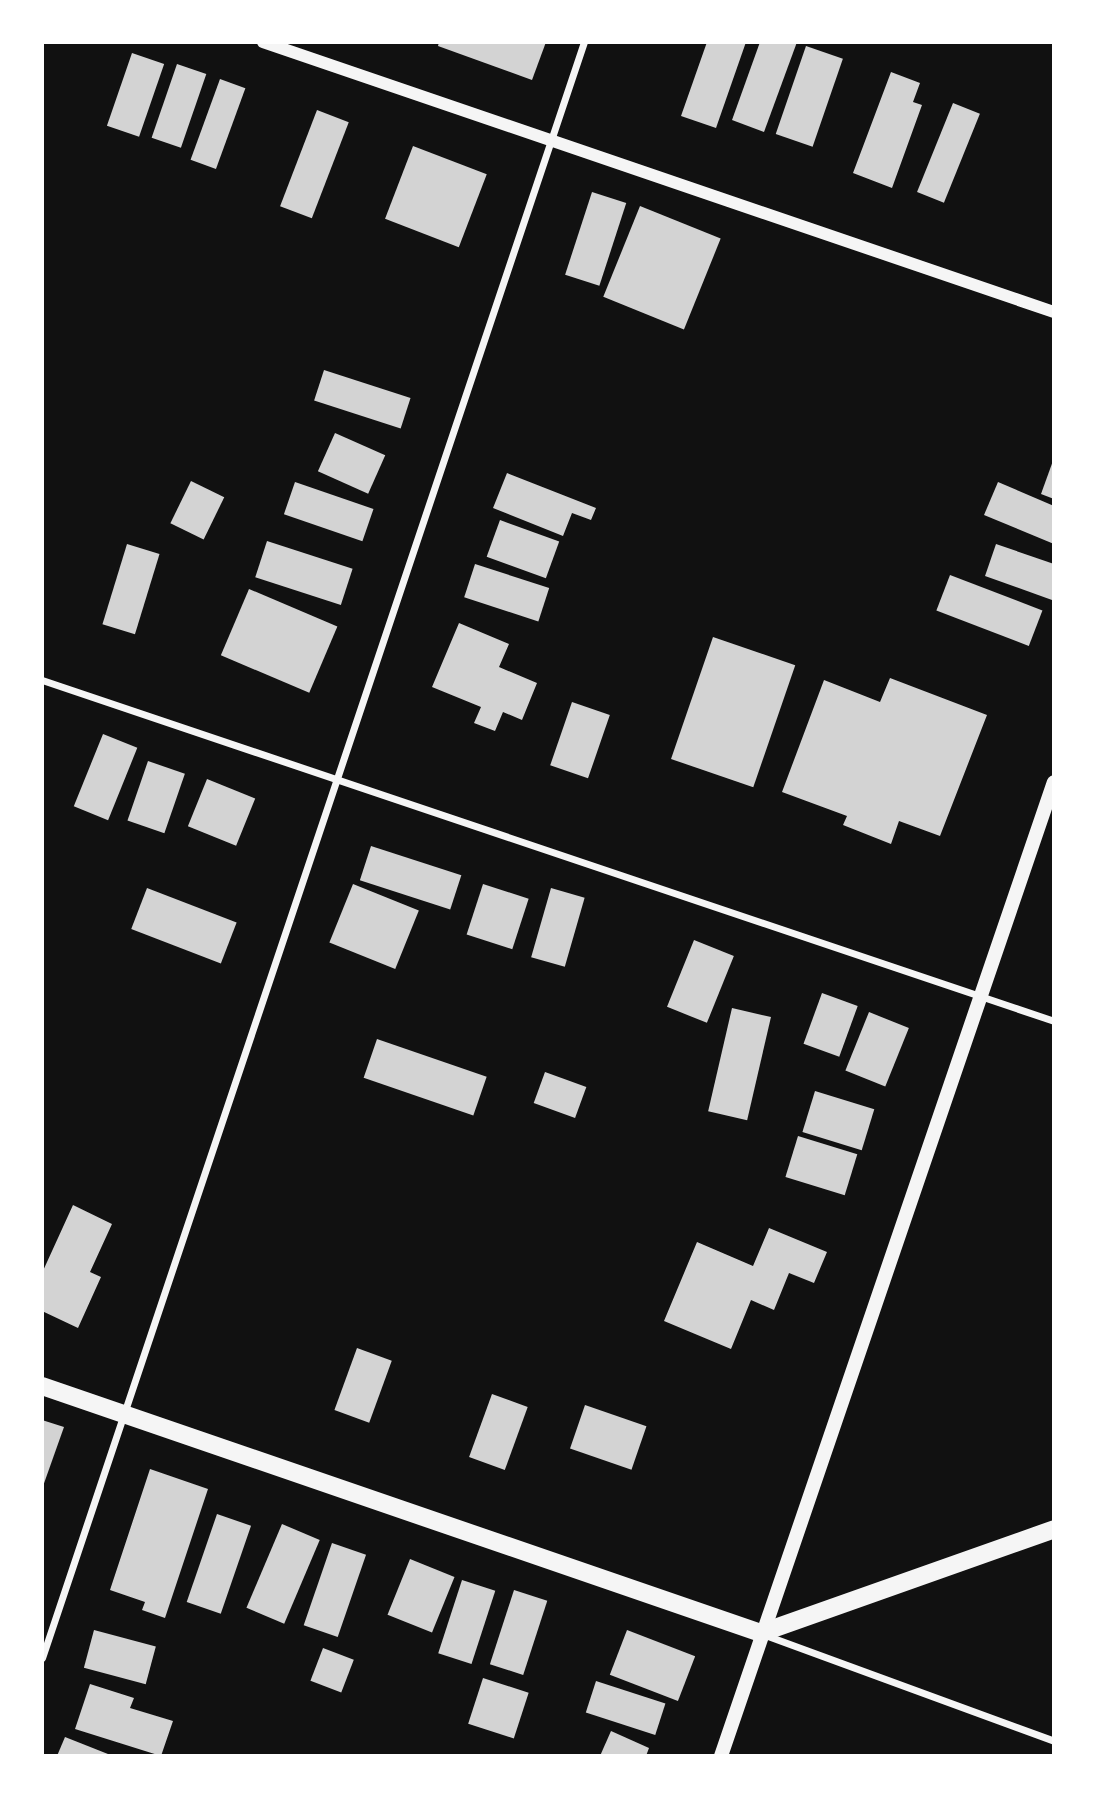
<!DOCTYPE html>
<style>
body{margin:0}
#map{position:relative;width:1096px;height:1798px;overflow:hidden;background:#111;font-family:"DM Sans",sans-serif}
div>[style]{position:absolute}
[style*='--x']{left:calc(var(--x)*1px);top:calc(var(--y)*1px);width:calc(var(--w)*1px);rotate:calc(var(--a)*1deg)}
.building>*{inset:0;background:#d3d3d3;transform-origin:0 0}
.service>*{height:5px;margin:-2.5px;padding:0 2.5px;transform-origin:2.5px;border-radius:2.5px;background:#f5f5f5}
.minor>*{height:7px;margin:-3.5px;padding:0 3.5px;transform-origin:3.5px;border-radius:3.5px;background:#f5f5f5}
.tertiary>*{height:12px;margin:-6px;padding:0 6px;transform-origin:6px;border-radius:6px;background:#f5f5f5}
.secondary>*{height:14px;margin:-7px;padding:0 7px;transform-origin:7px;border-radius:7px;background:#f5f5f5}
.primary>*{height:18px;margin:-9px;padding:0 9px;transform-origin:9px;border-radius:9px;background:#f5f5f5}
span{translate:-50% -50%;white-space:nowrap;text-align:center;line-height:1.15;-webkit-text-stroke:5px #fff;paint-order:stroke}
.frame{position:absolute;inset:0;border:44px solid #fff;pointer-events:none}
</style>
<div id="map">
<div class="building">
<i style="clip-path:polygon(439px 42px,546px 42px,532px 80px,438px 46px)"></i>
<i style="clip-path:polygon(707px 42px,746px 42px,716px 128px,681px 116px)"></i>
<i style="clip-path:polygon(760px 42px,797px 42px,764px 132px,732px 120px)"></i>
<i style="left:806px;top:46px;width:39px;height:93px;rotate:19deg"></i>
<i style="left:132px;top:53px;width:34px;height:77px;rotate:19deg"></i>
<i style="left:177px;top:64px;width:31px;height:78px;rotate:19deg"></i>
<i style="clip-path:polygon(891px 72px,920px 83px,913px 102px,922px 105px,892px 188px,853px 173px)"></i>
<i style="left:220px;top:79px;width:27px;height:86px;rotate:20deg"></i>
<i style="left:953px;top:103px;width:29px;height:96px;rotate:22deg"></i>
<i style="left:317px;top:110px;width:34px;height:103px;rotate:21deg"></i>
<i style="left:413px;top:146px;width:79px;height:78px;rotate:21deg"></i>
<i style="left:592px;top:192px;width:36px;height:87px;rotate:18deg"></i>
<i style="left:640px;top:206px;width:87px;height:98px;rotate:22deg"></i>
<i style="left:324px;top:370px;width:91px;height:32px;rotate:18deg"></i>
<i style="left:335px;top:433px;width:55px;height:42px;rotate:24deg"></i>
<i style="clip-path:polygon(1054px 458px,1054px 499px,1041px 494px)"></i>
<i style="clip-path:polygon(507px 473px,596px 508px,591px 520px,572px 513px,563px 536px,493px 508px)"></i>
<i style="left:191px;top:481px;width:37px;height:47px;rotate:26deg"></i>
<i style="left:295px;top:482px;width:83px;height:34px;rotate:19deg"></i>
<i style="clip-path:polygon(998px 482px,1054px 506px,1054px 544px,984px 515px)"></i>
<i style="left:500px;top:520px;width:63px;height:39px;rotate:20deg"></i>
<i style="left:267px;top:541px;width:90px;height:38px;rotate:18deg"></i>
<i style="left:127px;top:544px;width:34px;height:84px;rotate:17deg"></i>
<i style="clip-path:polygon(996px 544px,1054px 564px,1052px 600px,985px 576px)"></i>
<i style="left:475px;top:564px;width:78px;height:35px;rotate:18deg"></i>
<i style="left:950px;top:575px;width:99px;height:38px;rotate:21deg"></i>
<i style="left:249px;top:589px;width:96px;height:72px;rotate:23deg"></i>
<i style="clip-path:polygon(459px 623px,509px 644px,499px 667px,537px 683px,522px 720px,503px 712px,495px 731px,474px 723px,481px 707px,432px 687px)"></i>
<i style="left:713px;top:637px;width:87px;height:129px;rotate:19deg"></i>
<i style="clip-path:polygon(890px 678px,987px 715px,940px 836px,899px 821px,891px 844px,843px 825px,847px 816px,782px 792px,824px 680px,880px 702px)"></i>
<i style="left:572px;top:702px;width:40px;height:67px;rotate:19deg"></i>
<i style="left:103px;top:734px;width:37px;height:78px;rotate:22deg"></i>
<i style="left:148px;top:761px;width:39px;height:63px;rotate:19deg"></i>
<i style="left:207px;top:779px;width:52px;height:51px;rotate:22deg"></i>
<i style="left:371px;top:846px;width:95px;height:36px;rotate:18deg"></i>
<i style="left:353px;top:884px;width:71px;height:63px;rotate:22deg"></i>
<i style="left:483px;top:884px;width:48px;height:53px;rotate:18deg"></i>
<i style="left:147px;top:888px;width:96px;height:44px;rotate:21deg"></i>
<i style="left:551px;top:888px;width:35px;height:72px;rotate:16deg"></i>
<i style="left:694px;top:940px;width:43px;height:72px;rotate:22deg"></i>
<i style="left:822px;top:993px;width:38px;height:54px;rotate:20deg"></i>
<i style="left:732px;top:1008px;width:40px;height:106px;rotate:13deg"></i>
<i style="left:869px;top:1012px;width:43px;height:63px;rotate:22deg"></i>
<i style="left:377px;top:1039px;width:116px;height:41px;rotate:19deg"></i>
<i style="left:545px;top:1072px;width:44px;height:33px;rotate:20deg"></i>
<i style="left:815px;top:1091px;width:62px;height:43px;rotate:17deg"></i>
<i style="left:798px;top:1136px;width:62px;height:43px;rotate:17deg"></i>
<i style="clip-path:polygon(73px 1205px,112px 1224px,90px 1272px,101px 1277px,78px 1328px,42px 1311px,42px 1273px)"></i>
<i style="clip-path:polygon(769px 1228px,827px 1252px,814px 1283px,789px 1273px,774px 1310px,751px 1300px,731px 1349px,664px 1321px,697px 1242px,753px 1266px)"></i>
<i style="left:357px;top:1348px;width:37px;height:66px;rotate:20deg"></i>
<i style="left:492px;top:1394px;width:38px;height:67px;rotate:20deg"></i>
<i style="left:585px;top:1405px;width:65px;height:46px;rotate:19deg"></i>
<i style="clip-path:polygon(42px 1420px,64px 1427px,42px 1489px)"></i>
<i style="clip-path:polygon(150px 1469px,208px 1489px,165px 1618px,142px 1610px,145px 1602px,110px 1590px)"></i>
<i style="left:217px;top:1514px;width:36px;height:93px;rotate:19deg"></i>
<i style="left:282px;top:1524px;width:41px;height:91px;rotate:23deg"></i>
<i style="left:332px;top:1543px;width:36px;height:87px;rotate:19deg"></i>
<i style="left:410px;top:1559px;width:48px;height:60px;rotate:22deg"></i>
<i style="left:462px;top:1580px;width:35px;height:77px;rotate:18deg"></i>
<i style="left:514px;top:1590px;width:35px;height:78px;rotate:18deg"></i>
<i style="left:94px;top:1630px;width:64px;height:39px;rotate:15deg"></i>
<i style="left:627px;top:1630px;width:73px;height:48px;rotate:21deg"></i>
<i style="left:323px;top:1648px;width:33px;height:35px;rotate:21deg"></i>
<i style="left:483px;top:1678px;width:48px;height:48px;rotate:18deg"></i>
<i style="left:596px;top:1681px;width:73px;height:33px;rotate:18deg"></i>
<i style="clip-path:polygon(90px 1684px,134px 1698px,130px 1708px,173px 1721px,161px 1756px,75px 1729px)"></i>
<i style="clip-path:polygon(611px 1731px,649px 1748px,646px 1756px,600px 1756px)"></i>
<i style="clip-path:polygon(65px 1737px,113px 1756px,57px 1756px)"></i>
</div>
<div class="service">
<i style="--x:831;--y:1756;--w:7;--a:0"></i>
</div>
<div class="minor">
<i style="--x:42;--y:680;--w:1068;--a:18.62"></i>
<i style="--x:765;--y:1635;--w:308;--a:20.1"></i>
<i style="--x:42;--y:1658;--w:1704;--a:-71.46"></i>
</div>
<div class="tertiary">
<i style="--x:263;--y:42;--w:836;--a:18.85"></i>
</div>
<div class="secondary">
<i style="--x:721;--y:1756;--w:1029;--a:-71.13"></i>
</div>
<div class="primary">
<i style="--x:42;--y:1386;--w:760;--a:18.96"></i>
<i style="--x:761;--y:1633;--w:311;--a:-19.5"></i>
</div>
<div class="frame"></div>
</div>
